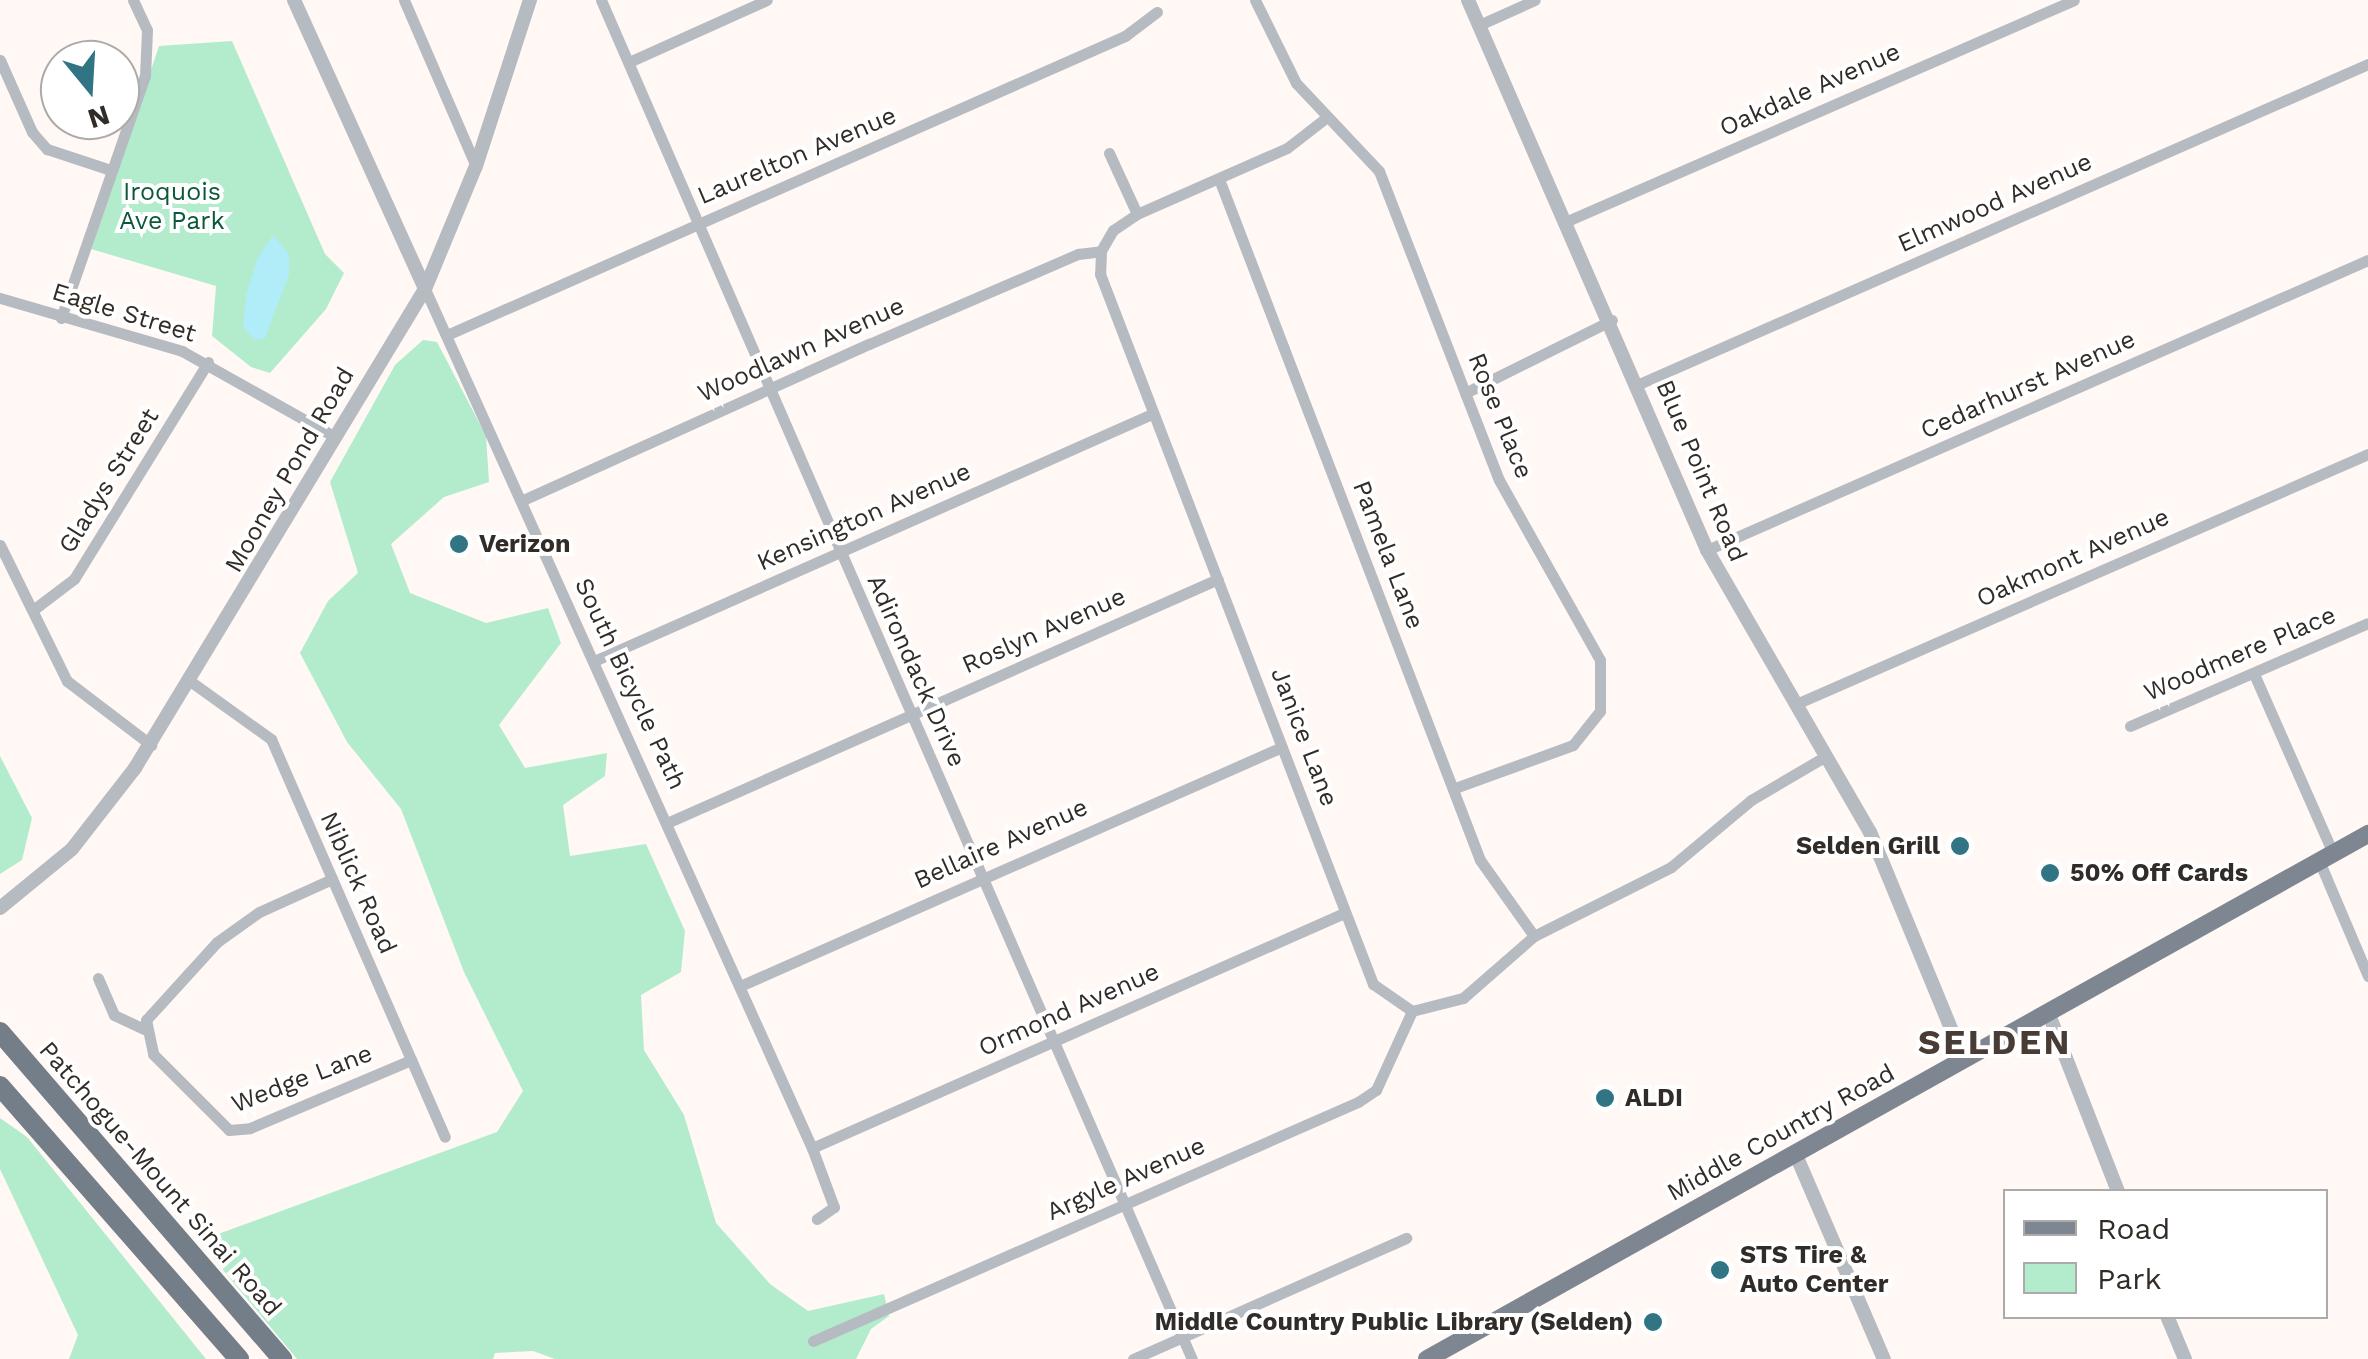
<!DOCTYPE html>
<style>
body{margin:0}
#map{position:relative;width:2368px;height:1359px;overflow:hidden;background:#fff8f4;font-family:"Work Sans",sans-serif}
div>[style]{position:absolute}
[style*='--x']{left:calc(var(--x)*1px);top:calc(var(--y)*1px);width:calc(var(--w)*1px);rotate:calc(var(--a)*1deg)}
.green>*{inset:0;background:#b2eccc}
.water>*{inset:0;background:#b1ecf9}
.minor>*{height:11px;margin:-5.5px;padding:0 5.5px;transform-origin:5.5px;border-radius:5.5px;background:#b6bbc1}
.tertiary>*{height:14px;margin:-7px;padding:0 7px;transform-origin:7px;border-radius:7px;background:#b6bbc1}
.primary>*{height:18px;margin:-9px;padding:0 9px;transform-origin:9px;border-radius:9px;background:#7e8791}
.trunk>*{height:20px;margin:-10px;padding:0 10px;transform-origin:10px;border-radius:10px;background:#747e88}
.dots>*{width:28px;height:28px;translate:-50% -50%;box-sizing:border-box;border:5px solid #fff;border-radius:50%}
span{translate:-50% -50%;white-space:nowrap;text-align:center;line-height:1.15;-webkit-text-stroke:8px #fff;paint-order:stroke}
.street-label{font-size:25px;color:#322c28}
.park-label{font-size:25px;color:#0c583a}
.poi-label{font-size:25px;color:#322c28;font-weight:700}
.left{translate:0 -50%;text-align:left}
.right{translate:-100% -50%;text-align:right}
.district-label{font-size:35px;color:#483c34;font-weight:700;letter-spacing:2.5px}
.legend{position:absolute;left:2003px;top:1189px;width:325px;height:130px;box-sizing:border-box;background:#fff;border:2px solid #adaba9;margin:0;padding:12px 18px;list-style:none;font-size:30px;color:#322c28}
.legend li{display:flex;align-items:center;gap:20px;height:50px}
.legend b{width:50px;border:2px solid #adaba9}
.north{position:absolute;left:40px;top:40px;width:100px;height:100px;box-sizing:border-box;background:#fff;border:2px solid #adaba9;border-radius:50%;rotate:162deg;font-size:28px;font-weight:700;line-height:40px;text-align:center;color:#322c28}
.north::after{content:'';display:block;margin:auto;width:35px;height:45px;background:#317585;clip-path:polygon(50% 0,100% 100%,50% 72%,0 100%)}
</style>
<div id="map">
<div class="green">
<i style="clip-path:polygon(232px 41px,325px 254px,344px 273px,326px 309px,270px 373px,251px 367px,212px 336px,216px 286px,91px 249px,159px 46px)"></i>
<i style="clip-path:polygon(423px 340px,437px 342px,486px 436px,489px 482px,444px 497px,391px 544px,410px 593px,486px 623px,548px 608px,561px 643px,499px 725px,525px 768px,607px 753px,605px 776px,563px 805px,570px 856px,646px 844px,685px 931px,681px 972px,641px 995px,644px 1050px,684px 1115px,716px 1223px,770px 1284px,808px 1311px,884px 1294px,889px 1316px,871px 1329px,856px 1359px,555px 1359px,533px 1351px,495px 1353px,493px 1359px,297px 1359px,199px 1241px,497px 1132px,523px 1091px,464px 972px,401px 809px,347px 742px,300px 653px,328px 601px,358px 573px,330px 482px,395px 365px)"></i>
<i style="clip-path:polygon(0 756px,32px 818px,22px 860px,0 874px)"></i>
<i style="clip-path:polygon(0 1118px,27px 1137px,206px 1359px,69px 1359px,78px 1335px,0 1169px)"></i>
</div>
<div class="water">
<i style="clip-path:polygon(273px 235px,289px 254px,289px 275px,265px 338px,255px 340px,243px 327px,246px 296px,257px 259px)"></i>
</div>
<div class="minor">
<i style="--x:404;--y:0;--w:181;--a:66.6"></i>
<i style="--x:601;--y:0;--w:1482;--a:66.5"></i>
<i style="--x:1255;--y:0;--w:93;--a:63.7"></i>
<i style="--x:1296;--y:83;--w:121;--a:46.7"></i>
<i style="--x:1379;--y:171;--w:331;--a:68.8"></i>
<i style="--x:1499;--y:480;--w:206;--a:60.7"></i>
<i style="--x:1600;--y:660;--w:51;--a:90"></i>
<i style="--x:1600;--y:711;--w:43;--a:128.5"></i>
<i style="--x:1573;--y:745;--w:126;--a:160"></i>
<i style="--x:1479;--y:25;--w:61;--a:-24.1"></i>
<i style="--x:0;--y:60;--w:79;--a:66"></i>
<i style="--x:32;--y:132;--w:23;--a:49"></i>
<i style="--x:47;--y:149;--w:67;--a:18.2"></i>
<i style="--x:629;--y:62;--w:151;--a:-24.2"></i>
<i style="--x:1327;--y:117;--w:51;--a:142.2"></i>
<i style="--x:1287;--y:148;--w:164;--a:156.3"></i>
<i style="--x:1137;--y:214;--w:29;--a:146"></i>
<i style="--x:1113;--y:230;--w:24;--a:120"></i>
<i style="--x:1101;--y:251;--w:23;--a:92"></i>
<i style="--x:1100;--y:274;--w:761;--a:68.97"></i>
<i style="--x:1373;--y:984;--w:47;--a:34.7"></i>
<i style="--x:1412;--y:1011;--w:53;--a:-14.3"></i>
<i style="--x:1463;--y:998;--w:94;--a:-41.1"></i>
<i style="--x:1534;--y:936;--w:153;--a:-26.7"></i>
<i style="--x:1671;--y:867;--w:104;--a:-39.9"></i>
<i style="--x:1751;--y:800;--w:87;--a:-30.4"></i>
<i style="--x:1109;--y:153;--w:67;--a:65.3"></i>
<i style="--x:1219;--y:179;--w:729;--a:69.03"></i>
<i style="--x:1480;--y:860;--w:93;--a:54.6"></i>
<i style="--x:1565;--y:222;--w:555;--a:-23.56"></i>
<i style="--x:425;--y:289;--w:942;--a:65.75"></i>
<i style="--x:812;--y:1148;--w:63;--a:69.6"></i>
<i style="--x:834;--y:1207;--w:21;--a:145"></i>
<i style="--x:0;--y:298;--w:190;--a:16.2"></i>
<i style="--x:182;--y:351;--w:176;--a:29.3"></i>
<i style="--x:61;--y:318;--w:256;--a:-70.9"></i>
<i style="--x:145;--y:76;--w:46;--a:-87.5"></i>
<i style="--x:147;--y:30;--w:33;--a:-115"></i>
<i style="--x:449;--y:334;--w:739;--a:-23.79"></i>
<i style="--x:1125;--y:36;--w:40;--a:-37"></i>
<i style="--x:1639;--y:384;--w:796;--a:-23.7"></i>
<i style="--x:1465;--y:393;--w:164;--a:-26.4"></i>
<i style="--x:523;--y:500;--w:380;--a:-24.3"></i>
<i style="--x:869;--y:344;--w:228;--a:-23.3"></i>
<i style="--x:1078;--y:254;--w:23;--a:-7"></i>
<i style="--x:0;--y:545;--w:152;--a:63.8"></i>
<i style="--x:67;--y:681;--w:106;--a:37.3"></i>
<i style="--x:1707;--y:550;--w:722;--a:-23.69"></i>
<i style="--x:33;--y:610;--w:51;--a:-37.1"></i>
<i style="--x:74;--y:579;--w:255;--a:-58.3"></i>
<i style="--x:594;--y:661;--w:610;--a:-23.88"></i>
<i style="--x:2254;--y:674;--w:198;--a:66.2"></i>
<i style="--x:190;--y:681;--w:100;--a:35.6"></i>
<i style="--x:271;--y:739;--w:434;--a:66.4"></i>
<i style="--x:1796;--y:704;--w:624;--a:-23.61"></i>
<i style="--x:2130;--y:726;--w:259;--a:-23.4"></i>
<i style="--x:669;--y:822;--w:600;--a:-23.88"></i>
<i style="--x:2320;--y:863;--w:123;--a:67"></i>
<i style="--x:332;--y:879;--w:80;--a:155.7"></i>
<i style="--x:259;--y:912;--w:52;--a:144.5"></i>
<i style="--x:217;--y:942;--w:105;--a:132.3"></i>
<i style="--x:146;--y:1020;--w:35;--a:78"></i>
<i style="--x:153;--y:1054;--w:107;--a:45"></i>
<i style="--x:229;--y:1130;--w:21;--a:-5"></i>
<i style="--x:250;--y:1128;--w:175;--a:-22.9"></i>
<i style="--x:98;--y:978;--w:40;--a:66.6"></i>
<i style="--x:114;--y:1015;--w:33;--a:25"></i>
<i style="--x:740;--y:986;--w:592;--a:-23.8"></i>
<i style="--x:812;--y:1148;--w:582;--a:-23.83"></i>
<i style="--x:813;--y:1341;--w:595;--a:-23.68"></i>
<i style="--x:1358;--y:1102;--w:22;--a:-34"></i>
<i style="--x:1376;--y:1090;--w:87;--a:-65.5"></i>
<i style="--x:1133;--y:1359;--w:299;--a:-23.9"></i>
</div>
<div class="tertiary">
<i style="--x:294;--y:0;--w:317;--a:65.6"></i>
<i style="--x:1468;--y:0;--w:600;--a:66.51"></i>
<i style="--x:1707;--y:550;--w:326;--a:60"></i>
<i style="--x:1870;--y:832;--w:244;--a:67.6"></i>
<i style="--x:0;--y:908;--w:93;--a:-39.3"></i>
<i style="--x:72;--y:849;--w:103;--a:-52.1"></i>
<i style="--x:135;--y:768;--w:560;--a:-58.81"></i>
<i style="--x:425;--y:289;--w:133;--a:-67.5"></i>
<i style="--x:476;--y:166;--w:175;--a:-72"></i>
<i style="--x:2048;--y:1012;--w:193;--a:68.7"></i>
<i style="--x:1796;--y:1155;--w:222;--a:66.7"></i>
<i style="--x:2167;--y:1316;--w:47;--a:67.3"></i>
</div>
<div class="primary">
<i style="--x:1427;--y:1359;--w:1078;--a:-29.16"></i>
</div>
<div class="trunk">
<i style="--x:0;--y:1032;--w:432;--a:49.2"></i>
<i style="--x:0;--y:1086;--w:363;--a:48.8"></i>
</div>
<div class="dots">
<i style="left:459px;top:544px;background:#317585"></i>
<i style="left:1960px;top:846px;background:#317585"></i>
<i style="left:2050px;top:873px;background:#317585"></i>
<i style="left:1605px;top:1098px;background:#317585"></i>
<i style="left:1720px;top:1270px;background:#317585"></i>
<i style="left:1653px;top:1322px;background:#317585"></i>
</div>
<div class="street-label">
<span style="left:1810px;top:90px;rotate:-24deg">Oakdale Avenue</span>
<span style="left:797px;top:156px;rotate:-23deg">Laurelton Avenue</span>
<span style="left:1995px;top:203px;rotate:-24deg">Elmwood Avenue</span>
<span style="left:124px;top:313px;rotate:17deg">Eagle Street</span>
<span style="left:801px;top:350px;rotate:-24deg">Woodlawn Avenue</span>
<span style="left:2028px;top:385px;rotate:-24deg">Cedarhurst Avenue</span>
<span style="left:1500px;top:416px;rotate:68deg">Rose Place</span>
<span style="left:290px;top:470px;rotate:-60deg">Mooney Pond Road</span>
<span style="left:1701px;top:471px;rotate:67deg">Blue Point Road</span>
<span style="left:109px;top:481px;rotate:-58deg">Gladys Street</span>
<span style="left:864px;top:517px;rotate:-24deg">Kensington Avenue</span>
<span style="left:1388px;top:555px;rotate:69deg">Pamela Lane</span>
<span style="left:2073px;top:558px;rotate:-24deg">Oakmont Avenue</span>
<span style="left:1044px;top:631px;rotate:-24deg">Roslyn Avenue</span>
<span style="left:2240px;top:654px;rotate:-23deg">Woodmere Place</span>
<span style="left:916px;top:671px;rotate:66deg">Adirondack Drive</span>
<span style="left:630px;top:684px;rotate:65deg">South Bicycle Path</span>
<span style="left:1304px;top:737px;rotate:69deg">Janice Lane</span>
<span style="left:1001px;top:844px;rotate:-24deg">Bellaire Avenue</span>
<span style="left:358px;top:883px;rotate:66deg">Niblick Road</span>
<span style="left:1069px;top:1010px;rotate:-24deg">Ormond Avenue</span>
<span style="left:302px;top:1079px;rotate:-21deg">Wedge Lane</span>
<span style="left:1781px;top:1133px;rotate:-29deg">Middle Country Road</span>
<span style="left:160px;top:1179px;rotate:49deg">Patchogue-Mount Sinai Road</span>
<span style="left:1126px;top:1179px;rotate:-24deg">Argyle Avenue</span>
</div>
<div class="park-label">
<span style="left:172px;top:207px">Iroquois<br>Ave Park</span>
</div>
<div class="poi-label">
<span class="left" style="left:479px;top:544px">Verizon</span>
<span class="right" style="left:1940px;top:846px">Selden Grill</span>
<span class="left" style="left:2070px;top:873px">50% Off Cards</span>
<span class="left" style="left:1625px;top:1098px">ALDI</span>
<span class="left" style="left:1740px;top:1270px">STS Tire &amp;<br>Auto Center</span>
<span class="right" style="left:1633px;top:1322px">Middle Country Public Library (Selden)</span>
</div>
<div class="district-label">
<span style="left:1995px;top:1042px">SELDEN</span>
</div>
<ul class="legend">
<li><b style="height:12px;background:#7e8791"></b>Road</li>
<li><b style="height:28px;background:#b2eccc"></b>Park</li>
</ul>
<div class="north">N</div>
</div>
